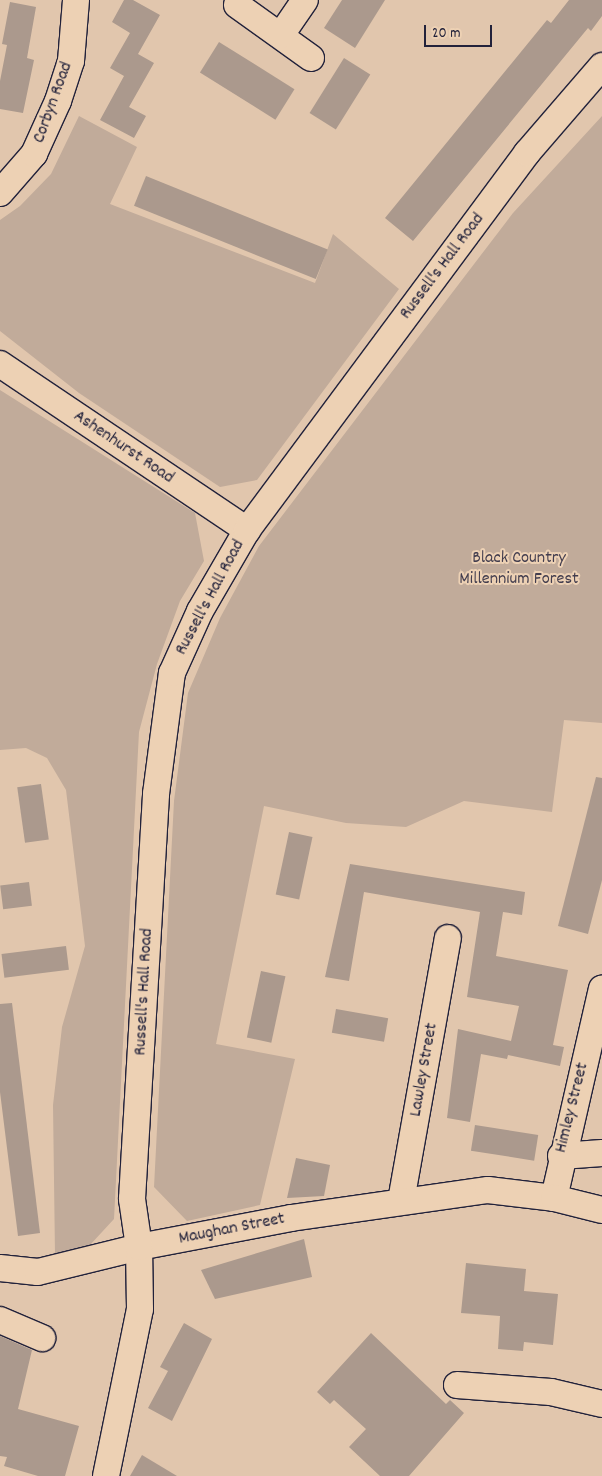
<!DOCTYPE html>
<style>
body{margin:0}
#map{position:relative;width:602px;height:1476px;overflow:hidden;background:#e1c6ad;font-family:Dekko,sans-serif}
div>[style]{position:absolute}
[style*='--x']{left:calc(var(--x)*1px);top:calc(var(--y)*1px);width:calc(var(--w)*1px);rotate:calc(var(--a)*1deg)}
.green>*{inset:0;background:#c1ab9a}
.building>*{inset:0;background:#ab998d;transform-origin:0 0}
.roads{filter:drop-shadow(1px 0 #22223b) drop-shadow(-1px 0 #22223b) drop-shadow(0 1px #22223b) drop-shadow(0 -1px #22223b)}
.minor>*{height:26px;margin:-13px;padding:0 13px;transform-origin:13px;border-radius:13px;background:#edd1b4}
span{translate:-50% -50%;white-space:nowrap;text-align:center;line-height:1.15;-webkit-text-stroke:4px #edd1b4;paint-order:stroke}
.street-label{font-size:18px;color:#22223b}
.park-label{font-size:18px;color:#423d4e}
.scale{position:absolute;left:424px;top:25px;width:68px;height:22px;box-sizing:border-box;border:2px solid #22223b;border-top:0;padding-left:6px;font-size:15px;line-height:18px;white-space:nowrap;color:#22223b;-webkit-text-stroke:4px #edd1b4;paint-order:stroke}
</style>
<div id="map">
<div class="green">
<i style="clip-path:polygon(79px 116px,137px 147px,110px 204px,315px 283px,333px 234px,399px 289px,257px 480px,220px 487px,79px 393px,0 331px,0 220px,20px 206px,51px 174px)"></i>
<i style="clip-path:polygon(602px 116px,602px 723px,564px 720px,552px 812px,464px 801px,406px 827px,346px 823px,264px 806px,216px 1044px,295px 1059px,260px 1205px,187px 1221px,154px 1187px,174px 801px,188px 693px,220px 618px,259px 546px,513px 213px)"></i>
<i style="clip-path:polygon(0 390px,195px 513px,204px 561px,180px 601px,157px 664px,139px 732px,114px 1219px,90px 1245px,55px 1255px,53px 1105px,62px 1027px,85px 946px,66px 790px,47px 758px,26px 748px,0 750px)"></i>
</div>
<div class="building">
<i style="clip-path:polygon(124px 0,133px 0,160px 15px,138px 54px,154px 63px,129px 107px,146px 116px,134px 138px,100px 120px,124px 76px,110px 68px,130px 33px,112px 22px)"></i>
<i style="clip-path:polygon(342px 0,385px 0,355px 48px,324px 28px)"></i>
<i style="clip-path:polygon(569px 0,602px 0,602px 16px,591px 31px,588px 28px,413px 241px,385px 218px,547px 20px,551px 23px)"></i>
<i style="clip-path:polygon(10px 2px,36px 7px,27px 58px,34px 60px,23px 113px,0 109px,0 81px,7px 45px,2px 44px)"></i>
<i style="left:219px;top:42px;width:89px;height:36px;rotate:32deg"></i>
<i style="left:344px;top:58px;width:31px;height:65px;rotate:32deg"></i>
<i style="left:146px;top:176px;width:196px;height:32px;rotate:22deg"></i>
<i style="clip-path:polygon(596px 777px,602px 778px,602px 880px,588px 934px,558px 926px)"></i>
<i style="left:41px;top:784px;width:56px;height:24px;rotate:82deg"></i>
<i style="left:289px;top:832px;width:24px;height:64px;rotate:12deg"></i>
<i style="clip-path:polygon(350px 864px,525px 892px,522px 915px,503px 912px,496px 956px,568px 970px,553px 1045px,564px 1047px,560px 1066px,508px 1055px,507px 1059px,481px 1054px,470px 1122px,447px 1118px,458px 1029px,511px 1041px,519px 1006px,467px 997px,480px 912px,364px 892px,349px 981px,325px 977px)"></i>
<i style="left:29px;top:882px;width:24px;height:29px;rotate:83deg"></i>
<i style="left:66px;top:946px;width:24px;height:65px;rotate:83deg"></i>
<i style="left:261px;top:971px;width:25px;height:68px;rotate:12deg"></i>
<i style="clip-path:polygon(12px 1003px,40px 1233px,18px 1236px,0 1092px,0 1004px)"></i>
<i style="left:336px;top:1009px;width:53px;height:24px;rotate:10deg"></i>
<i style="left:475px;top:1125px;width:64px;height:26px;rotate:9deg"></i>
<i style="clip-path:polygon(296px 1158px,330px 1165px,324px 1196px,287px 1198px)"></i>
<i style="clip-path:polygon(304px 1239px,312px 1277px,215px 1299px,201px 1270px)"></i>
<i style="clip-path:polygon(466px 1263px,526px 1269px,524px 1291px,558px 1294px,553px 1345px,524px 1342px,523px 1351px,498px 1349px,500px 1316px,461px 1313px)"></i>
<i style="clip-path:polygon(184px 1323px,212px 1339px,172px 1421px,148px 1408px,168px 1371px,160px 1367px)"></i>
<i style="clip-path:polygon(371px 1333px,446px 1404px,450px 1400px,464px 1413px,409px 1476px,380px 1476px,349px 1447px,366px 1429px,334px 1400px,330px 1404px,317px 1392px)"></i>
<i style="clip-path:polygon(0 1336px,32px 1350px,18px 1409px,79px 1426px,65px 1476px,38px 1476px,4px 1466px,7px 1457px,0 1456px)"></i>
<i style="clip-path:polygon(142px 1455px,177px 1476px,130px 1476px)"></i>
</div>
<div class="roads">
<div class="minor">
<i style="--x:237;--y:5;--w:91;--a:35.6"></i>
<i style="--x:281;--y:35;--w:42;--a:-55.6"></i>
<i style="--x:0;--y:193;--w:52;--a:-48.9"></i>
<i style="--x:34;--y:154;--w:58;--a:-65.6"></i>
<i style="--x:58;--y:101;--w:42;--a:-72"></i>
<i style="--x:71;--y:61;--w:61;--a:-85.3"></i>
<i style="--x:0;--y:364;--w:298;--a:33.9"></i>
<i style="--x:561;--y:1156;--w:41;--a:-4.2"></i>
<i style="--x:554;--y:1198;--w:215;--a:-77.1"></i>
<i style="--x:401;--y:1201;--w:267;--a:-79.9"></i>
<i style="--x:0;--y:1268;--w:38;--a:6"></i>
<i style="--x:38;--y:1272;--w:104;--a:-13.9"></i>
<i style="--x:139;--y:1247;--w:155;--a:-10.8"></i>
<i style="--x:291;--y:1218;--w:199;--a:-8.1"></i>
<i style="--x:488;--y:1190;--w:66;--a:6.9"></i>
<i style="--x:554;--y:1198;--w:49;--a:14"></i>
<i style="--x:0;--y:1320;--w:46;--a:23.2"></i>
<i style="--x:457;--y:1385;--w:94;--a:4.3"></i>
<i style="--x:551;--y:1392;--w:52;--a:13.2"></i>
<i style="--x:106;--y:1476;--w:170;--a:-78.5"></i>
<i style="--x:140;--y:1309;--w:62;--a:-90.9"></i>
<i style="--x:139;--y:1247;--w:49;--a:-98.3"></i>
<i style="--x:132;--y:1199;--w:406;--a:-86.6"></i>
<i style="--x:156;--y:794;--w:122;--a:-82.5"></i>
<i style="--x:172;--y:673;--w:68;--a:-65.7"></i>
<i style="--x:200;--y:611;--w:94;--a:-59.9"></i>
<i style="--x:247;--y:530;--w:470;--a:-53.4"></i>
<i style="--x:527;--y:153;--w:115;--a:-49.2"></i>
</div>
</div>
<div class="street-label">
<span style="left:54px;top:103px;rotate:-70deg">Corbyn Road</span>
<span style="left:443px;top:267px;rotate:-53deg">Russell's Hall Road</span>
<span style="left:123px;top:448px;rotate:34deg">Ashenhurst Road</span>
<span style="left:211px;top:598px;rotate:-62deg">Russell's Hall Road</span>
<span style="left:145px;top:992px;rotate:-87deg">Russell's Hall Road</span>
<span style="left:425px;top:1070px;rotate:-80deg">Lawley Street</span>
<span style="left:573px;top:1108px;rotate:-76deg">Himley Street</span>
<span style="left:232px;top:1230px;rotate:-11deg">Maughan Street</span>
</div>
<div class="park-label">
<span style="left:519px;top:570px">Black Country<br>Millennium Forest</span>
</div>
<div class="scale">20 m</div>
</div>
